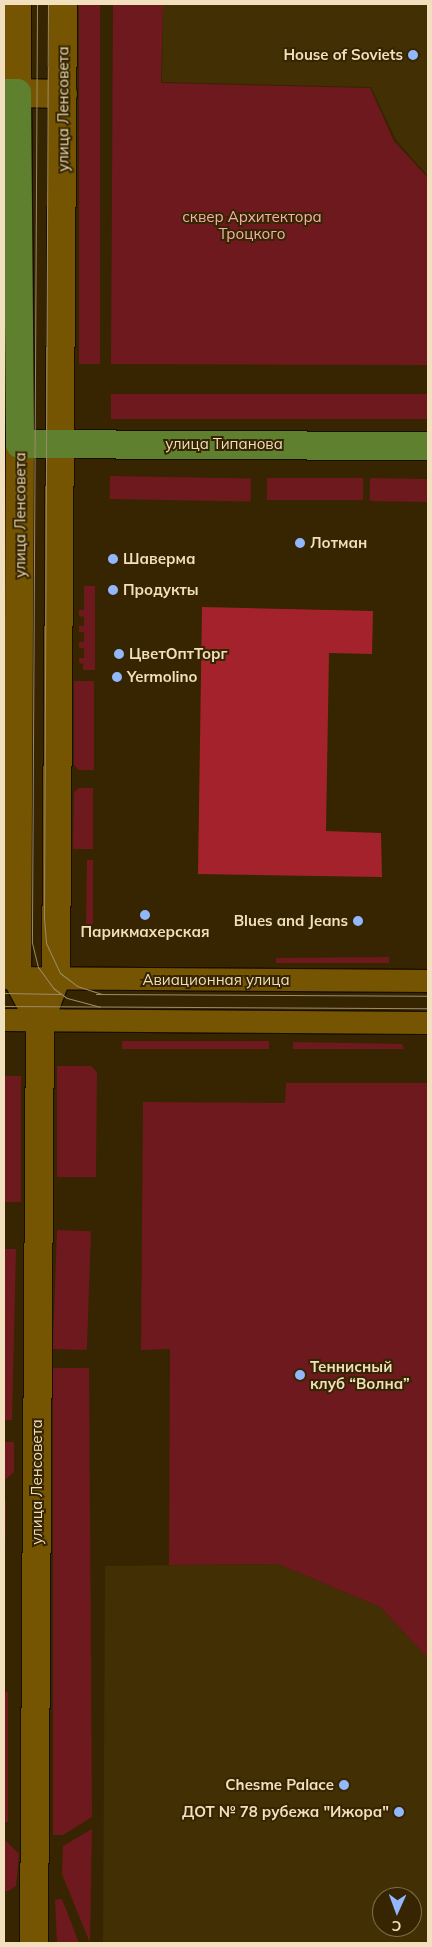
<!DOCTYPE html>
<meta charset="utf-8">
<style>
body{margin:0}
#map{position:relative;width:432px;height:1947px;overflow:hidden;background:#362500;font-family:Mulish,sans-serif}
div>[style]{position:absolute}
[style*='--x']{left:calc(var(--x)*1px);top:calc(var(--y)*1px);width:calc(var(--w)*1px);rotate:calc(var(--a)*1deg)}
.built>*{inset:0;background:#422f04}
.green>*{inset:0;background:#6e191e;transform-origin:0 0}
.forest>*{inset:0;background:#a4222b}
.roads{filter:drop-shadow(1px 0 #190f00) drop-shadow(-1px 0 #190f00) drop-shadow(0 1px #190f00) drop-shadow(0 -1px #190f00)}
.minor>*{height:22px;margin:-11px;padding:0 11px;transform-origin:11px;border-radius:11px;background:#755501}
.tertiary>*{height:28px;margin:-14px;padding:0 14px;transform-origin:14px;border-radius:14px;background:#755501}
.primary>*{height:28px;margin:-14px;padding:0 14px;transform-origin:14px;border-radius:14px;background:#5f802f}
.tram>*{height:1px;margin:-0.5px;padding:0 0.5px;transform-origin:0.5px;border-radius:0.5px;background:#9c8b68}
.dots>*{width:14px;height:14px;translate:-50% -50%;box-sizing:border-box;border:2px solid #362500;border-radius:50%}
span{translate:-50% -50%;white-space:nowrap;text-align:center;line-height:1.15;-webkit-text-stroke:4px #362500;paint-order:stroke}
.poi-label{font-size:15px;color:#f1dfbe;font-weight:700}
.right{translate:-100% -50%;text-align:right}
.left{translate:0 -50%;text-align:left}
.street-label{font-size:15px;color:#f1dfbe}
.park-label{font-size:15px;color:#f2b0ac}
.frame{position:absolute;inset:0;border:5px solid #f1dfbe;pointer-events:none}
.north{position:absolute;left:372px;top:1887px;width:50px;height:50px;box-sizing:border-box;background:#362500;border:1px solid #816f4c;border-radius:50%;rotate:182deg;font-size:14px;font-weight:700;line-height:20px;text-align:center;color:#f1dfbe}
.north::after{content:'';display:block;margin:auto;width:18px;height:22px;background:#93b7fd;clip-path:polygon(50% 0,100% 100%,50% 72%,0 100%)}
</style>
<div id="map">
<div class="built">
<i style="clip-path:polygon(163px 4px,428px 4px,428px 176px,396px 140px,371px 87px,162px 82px)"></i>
<i style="clip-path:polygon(evenodd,278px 1564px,380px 1607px,428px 1658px,428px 1943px,103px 1943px,105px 1566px,278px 1564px,382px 1897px,412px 1897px,412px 1927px,382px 1927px,382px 1897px)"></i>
</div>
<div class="green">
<i style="left:79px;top:4px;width:21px;height:360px"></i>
<i style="clip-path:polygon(113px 4px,163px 4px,161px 83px,370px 88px,394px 141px,428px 178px,428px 365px,111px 364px)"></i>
<i style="left:111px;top:394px;width:317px;height:25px"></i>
<i style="left:110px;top:476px;width:141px;height:23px;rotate:1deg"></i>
<i style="left:267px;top:478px;width:96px;height:22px"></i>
<i style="left:370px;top:478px;width:58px;height:23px;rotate:1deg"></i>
<i style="clip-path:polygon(84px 586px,95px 586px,95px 670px,83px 670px,83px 664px,79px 663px,79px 658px,84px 658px,84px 648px,79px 648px,79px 642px,84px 642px,84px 632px,79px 632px,79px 626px,84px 626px,84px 617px,79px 616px,79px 610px,84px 610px)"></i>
<i style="clip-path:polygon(74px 681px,94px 681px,94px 770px,79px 770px,74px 765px)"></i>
<i style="clip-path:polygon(79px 788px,93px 788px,93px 849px,73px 849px,74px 792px)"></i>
<i style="clip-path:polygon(87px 860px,93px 860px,93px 926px,86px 925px)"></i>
<i style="clip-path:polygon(389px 957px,389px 963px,276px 963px,276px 958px)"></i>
<i style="left:122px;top:1041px;width:147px;height:8px"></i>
<i style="clip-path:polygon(293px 1042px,402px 1044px,404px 1049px,293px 1049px)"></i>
<i style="clip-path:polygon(57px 1066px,91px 1066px,97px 1072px,96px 1177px,57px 1177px)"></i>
<i style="left:4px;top:1076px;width:17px;height:126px"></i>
<i style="clip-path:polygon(286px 1083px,428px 1083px,428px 1658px,380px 1607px,278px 1564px,169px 1565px,170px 1349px,141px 1350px,143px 1102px,285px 1103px)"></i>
<i style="left:57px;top:1230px;width:34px;height:119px;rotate:2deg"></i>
<i style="clip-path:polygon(4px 1249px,16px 1249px,12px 1420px,4px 1420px)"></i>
<i style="clip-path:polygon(53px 1368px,89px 1368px,92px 1817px,63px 1835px,53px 1835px)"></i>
<i style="clip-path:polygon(4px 1442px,14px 1442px,14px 1472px,4px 1481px)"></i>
<i style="clip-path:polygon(6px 1501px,4px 1627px,4px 1503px)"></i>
<i style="left:4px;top:1692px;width:4px;height:130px"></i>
<i style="clip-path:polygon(92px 1829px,90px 1943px,62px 1874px,63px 1846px)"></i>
<i style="clip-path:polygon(4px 1839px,19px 1854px,16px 1886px,8px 1891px,4px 1891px)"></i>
<i style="clip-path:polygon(62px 1899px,79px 1943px,57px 1943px,55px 1900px)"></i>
</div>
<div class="forest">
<i style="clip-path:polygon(202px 607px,373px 611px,372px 654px,329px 653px,326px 831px,381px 833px,382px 877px,198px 874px)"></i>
</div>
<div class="roads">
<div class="minor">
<i style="--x:4;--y:978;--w:424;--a:0.4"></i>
<i style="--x:4;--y:1020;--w:424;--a:0.4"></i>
</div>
<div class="tertiary">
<i style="--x:17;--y:4;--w:89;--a:90"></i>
<i style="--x:17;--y:93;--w:46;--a:1.2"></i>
<i style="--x:20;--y:444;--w:534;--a:90.32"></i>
<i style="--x:17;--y:978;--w:49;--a:61.9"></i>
<i style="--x:34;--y:1943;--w:922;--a:-89.63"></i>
<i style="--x:40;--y:1021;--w:46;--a:-69.6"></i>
<i style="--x:56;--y:978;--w:974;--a:-89.59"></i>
</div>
<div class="primary">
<i style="--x:4;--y:93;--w:13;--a:0"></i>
<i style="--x:17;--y:93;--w:351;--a:89.5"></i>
<i style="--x:20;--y:444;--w:408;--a:0.3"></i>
</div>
</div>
<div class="tram">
<i style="--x:37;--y:4;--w:939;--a:90.31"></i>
<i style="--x:32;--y:943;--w:25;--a:76"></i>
<i style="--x:38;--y:967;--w:26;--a:54"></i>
<i style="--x:53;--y:988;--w:17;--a:36"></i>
<i style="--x:67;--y:998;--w:34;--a:15"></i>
<i style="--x:48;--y:4;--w:915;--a:90.25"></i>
<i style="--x:44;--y:919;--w:24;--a:85"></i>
<i style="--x:46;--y:943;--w:33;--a:65"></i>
<i style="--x:60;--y:973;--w:21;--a:37"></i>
<i style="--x:77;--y:986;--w:26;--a:18"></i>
<i style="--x:4;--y:993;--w:57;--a:1"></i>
<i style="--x:96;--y:994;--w:332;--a:0.3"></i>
<i style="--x:4;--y:1006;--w:424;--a:0.3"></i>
</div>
<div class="dots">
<i style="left:413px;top:55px;background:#93b7fd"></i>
<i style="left:300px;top:543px;background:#93b7fd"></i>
<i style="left:113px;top:559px;background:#93b7fd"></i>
<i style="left:113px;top:590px;background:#93b7fd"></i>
<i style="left:119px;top:654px;background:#93b7fd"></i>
<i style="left:117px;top:677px;background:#93b7fd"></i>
<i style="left:145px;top:915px;background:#93b7fd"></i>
<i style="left:358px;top:921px;background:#93b7fd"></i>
<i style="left:300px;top:1375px;background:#93b7fd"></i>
<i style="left:344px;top:1785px;background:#93b7fd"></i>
<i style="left:399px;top:1812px;background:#93b7fd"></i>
</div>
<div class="poi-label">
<span class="right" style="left:403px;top:55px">House of Soviets</span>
<span class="left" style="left:310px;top:543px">Лотман</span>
<span class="left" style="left:123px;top:559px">Шаверма</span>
<span class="left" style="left:123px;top:590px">Продукты</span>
<span class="left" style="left:129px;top:654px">ЦветОптТорг</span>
<span class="left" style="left:127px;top:677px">Yermolino</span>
<span class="right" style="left:348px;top:921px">Blues and Jeans</span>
<span style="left:145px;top:932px">Парикмахерская</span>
<span class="left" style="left:310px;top:1375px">Теннисный<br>клуб “Волна”</span>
<span class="right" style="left:334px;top:1785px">Chesme Palace</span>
<span class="right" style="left:389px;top:1812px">ДОТ № 78 рубежа "Ижора"</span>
</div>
<div class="street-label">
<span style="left:63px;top:109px;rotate:-90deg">улица Ленсовета</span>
<span style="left:224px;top:444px">улица Типанова</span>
<span style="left:20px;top:515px;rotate:-90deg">улица Ленсовета</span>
<span style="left:216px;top:980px">Авиационная улица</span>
<span style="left:37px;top:1482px;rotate:-90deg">улица Ленсовета</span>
</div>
<div class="park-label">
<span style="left:252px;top:225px">сквер Архитектора<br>Троцкого</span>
</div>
<div class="frame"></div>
<div class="north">С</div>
</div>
